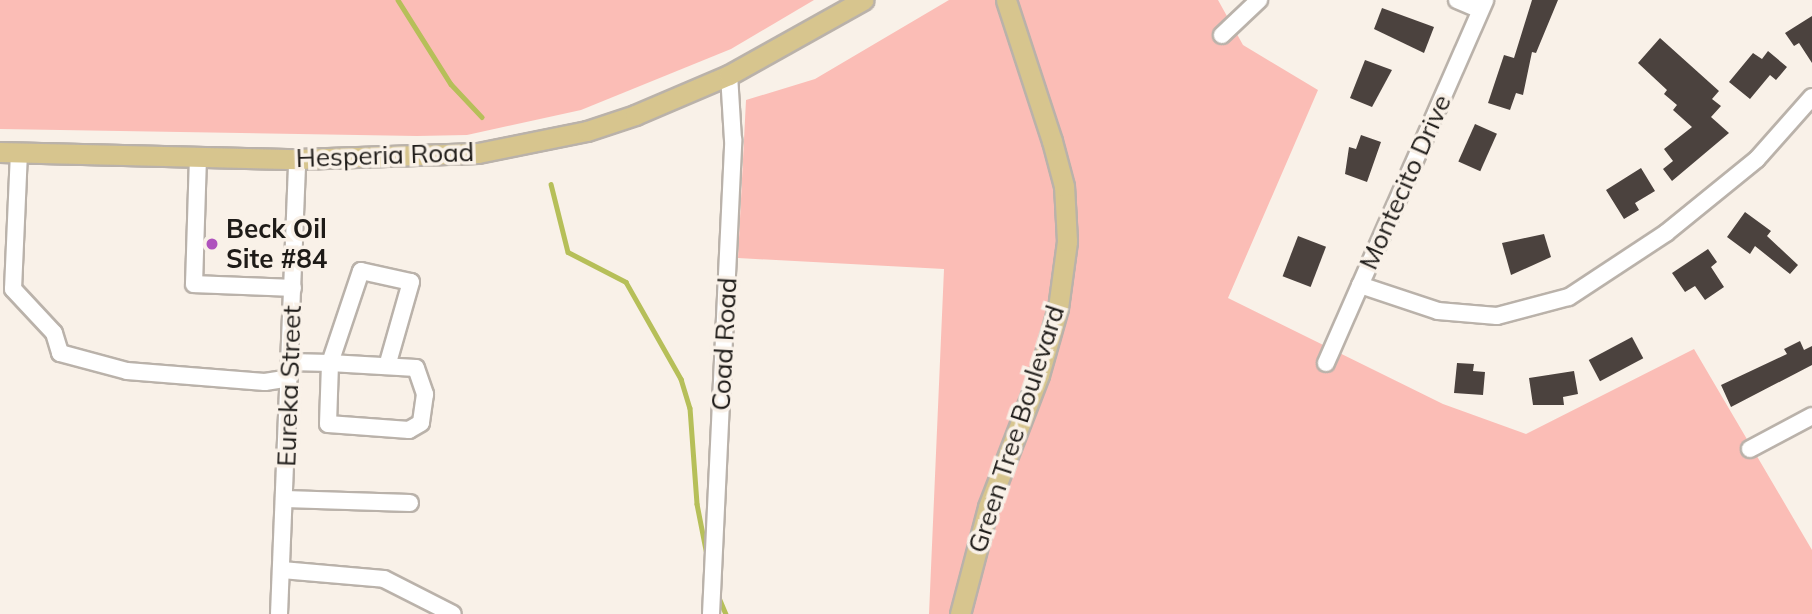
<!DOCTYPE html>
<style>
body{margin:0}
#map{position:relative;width:1812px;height:614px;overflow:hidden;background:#f9f1e8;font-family:Mulish,sans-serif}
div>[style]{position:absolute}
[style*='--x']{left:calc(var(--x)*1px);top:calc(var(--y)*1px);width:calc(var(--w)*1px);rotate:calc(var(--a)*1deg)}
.green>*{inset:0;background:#fbbdb6}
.stream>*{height:4.5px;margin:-2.25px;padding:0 2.25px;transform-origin:2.25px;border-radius:2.25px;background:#b6bf59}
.building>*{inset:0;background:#4b423e;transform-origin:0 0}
.roads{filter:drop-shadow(2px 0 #bab2aa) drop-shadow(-2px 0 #bab2aa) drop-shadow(0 2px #bab2aa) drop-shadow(0 -2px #bab2aa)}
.minor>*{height:16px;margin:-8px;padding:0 8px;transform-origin:8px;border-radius:8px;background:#fff}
.major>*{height:19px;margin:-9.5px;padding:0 9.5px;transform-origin:9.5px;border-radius:9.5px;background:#d7c58e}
.dots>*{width:19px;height:19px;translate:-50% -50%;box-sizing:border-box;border:4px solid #f9f1e8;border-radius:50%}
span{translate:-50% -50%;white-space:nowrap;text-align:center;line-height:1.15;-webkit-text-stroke:7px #f9f1e8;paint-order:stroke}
.street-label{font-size:26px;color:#1e1b18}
.poi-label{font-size:26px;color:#1e1b18;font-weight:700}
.left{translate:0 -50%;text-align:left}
</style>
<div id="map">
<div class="green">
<i style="clip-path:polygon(0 0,814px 0,731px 49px,581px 110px,467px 135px,417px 136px,0 129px)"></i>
<i style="clip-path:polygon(949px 0,1218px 0,1243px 45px,1318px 90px,1228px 298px,1443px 404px,1526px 434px,1694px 349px,1812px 550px,1812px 614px,929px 614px,944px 269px,738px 258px,746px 100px,815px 79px)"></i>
</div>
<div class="stream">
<i style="--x:398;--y:0;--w:99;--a:57.8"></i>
<i style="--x:451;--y:84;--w:45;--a:46.8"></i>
<i style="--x:551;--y:184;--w:70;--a:76"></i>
<i style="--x:568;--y:252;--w:65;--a:27.3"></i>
<i style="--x:626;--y:282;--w:112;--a:60.4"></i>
<i style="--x:681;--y:379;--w:30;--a:73"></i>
<i style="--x:690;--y:408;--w:96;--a:85.8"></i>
<i style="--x:697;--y:504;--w:52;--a:78.9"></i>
<i style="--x:717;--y:593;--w:23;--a:67"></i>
</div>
<div class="building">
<i style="clip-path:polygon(1532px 0,1558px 0,1536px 53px,1532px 52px,1523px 95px,1516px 93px,1510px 110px,1488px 103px,1504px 55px,1514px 58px)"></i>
<i style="clip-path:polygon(1382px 8px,1434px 27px,1424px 53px,1374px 29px)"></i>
<i style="clip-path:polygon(1812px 16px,1812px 63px,1799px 43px,1794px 46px,1785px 33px)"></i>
<i style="clip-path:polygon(1660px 38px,1719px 91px,1712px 99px,1721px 106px,1711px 117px,1729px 133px,1672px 181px,1663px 169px,1673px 161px,1664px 149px,1692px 127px,1673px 110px,1677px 105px,1664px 94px,1667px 90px,1638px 63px)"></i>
<i style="clip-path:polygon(1768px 51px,1787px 67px,1776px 80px,1770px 75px,1750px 99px,1729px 82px,1753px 53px,1762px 59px)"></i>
<i style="clip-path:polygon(1365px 60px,1392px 70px,1372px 107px,1350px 98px)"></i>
<i style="left:1475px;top:124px;width:24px;height:41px;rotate:24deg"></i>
<i style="clip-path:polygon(1361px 135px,1381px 142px,1367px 182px,1345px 174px,1349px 147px,1356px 149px)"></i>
<i style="clip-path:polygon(1641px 168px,1655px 191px,1635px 203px,1639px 210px,1624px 219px,1606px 190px)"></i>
<i style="clip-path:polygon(1745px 212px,1771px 231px,1767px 236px,1798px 265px,1790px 274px,1755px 246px,1750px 254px,1727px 237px)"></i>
<i style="clip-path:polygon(1544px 234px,1551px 257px,1511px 275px,1502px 243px)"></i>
<i style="left:1298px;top:236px;width:30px;height:43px;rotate:21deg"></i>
<i style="clip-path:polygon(1708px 249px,1717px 262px,1711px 267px,1724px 287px,1705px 300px,1695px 286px,1685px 292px,1672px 273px)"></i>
<i style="left:1632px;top:337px;width:24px;height:49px;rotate:62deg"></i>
<i style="clip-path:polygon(1800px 341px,1804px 350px,1812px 346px,1812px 365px,1731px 407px,1721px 385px,1787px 354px,1784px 349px)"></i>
<i style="clip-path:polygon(1457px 363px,1474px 364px,1473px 371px,1485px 372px,1483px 395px,1454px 393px)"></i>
<i style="clip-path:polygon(1574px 371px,1578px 394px,1563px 397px,1564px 405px,1533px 405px,1529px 378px)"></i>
</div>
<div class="roads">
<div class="minor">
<i style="--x:1457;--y:0;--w:25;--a:23"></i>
<i style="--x:1222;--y:35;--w:51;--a:-43.4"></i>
<i style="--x:19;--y:152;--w:137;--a:92.5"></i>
<i style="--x:13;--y:289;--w:60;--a:47"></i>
<i style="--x:54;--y:333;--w:21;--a:73"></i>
<i style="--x:60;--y:353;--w:69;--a:15"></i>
<i style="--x:127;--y:371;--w:138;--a:4.6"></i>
<i style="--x:265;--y:382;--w:24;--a:-9"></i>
<i style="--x:198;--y:157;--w:127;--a:91.8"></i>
<i style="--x:194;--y:284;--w:99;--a:2.3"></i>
<i style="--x:1360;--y:285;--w:82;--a:18.4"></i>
<i style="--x:1438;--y:311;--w:59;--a:4.8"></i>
<i style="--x:1497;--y:316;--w:74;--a:-14.8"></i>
<i style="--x:1569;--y:297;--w:116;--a:-33.4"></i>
<i style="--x:1666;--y:233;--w:117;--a:-39.1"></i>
<i style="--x:1757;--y:159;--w:83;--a:-48.4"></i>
<i style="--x:290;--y:362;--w:40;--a:1.4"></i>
<i style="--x:330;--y:363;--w:86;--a:3.3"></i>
<i style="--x:416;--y:368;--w:28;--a:71"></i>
<i style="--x:425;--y:394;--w:29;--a:98"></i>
<i style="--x:421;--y:423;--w:14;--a:150"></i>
<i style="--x:409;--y:430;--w:81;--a:-175.8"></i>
<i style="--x:328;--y:424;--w:61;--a:-88.1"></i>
<i style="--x:330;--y:363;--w:97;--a:-71.4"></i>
<i style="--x:361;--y:271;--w:51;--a:12.4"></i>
<i style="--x:411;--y:282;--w:87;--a:105.9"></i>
<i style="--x:1326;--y:363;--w:396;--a:-66.3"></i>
<i style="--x:1750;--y:449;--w:70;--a:-28"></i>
<i style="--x:285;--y:499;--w:125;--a:1.8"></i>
<i style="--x:282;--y:570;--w:102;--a:5"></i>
<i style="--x:384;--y:579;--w:77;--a:26.9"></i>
<i style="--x:279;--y:614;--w:455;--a:-87.7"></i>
<i style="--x:711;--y:614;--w:475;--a:-87.3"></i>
<i style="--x:733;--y:140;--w:65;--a:-93.5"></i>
</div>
<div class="major">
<i style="--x:0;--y:152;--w:297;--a:1.4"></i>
<i style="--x:297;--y:159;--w:181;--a:-1.9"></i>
<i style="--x:478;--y:153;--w:111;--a:-11.4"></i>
<i style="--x:587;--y:131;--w:51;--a:-18.4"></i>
<i style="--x:635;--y:115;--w:102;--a:-23.1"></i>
<i style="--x:729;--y:75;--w:154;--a:-29.2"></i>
<i style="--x:960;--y:614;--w:111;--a:-75.3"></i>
<i style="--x:988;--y:507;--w:142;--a:-68.9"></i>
<i style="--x:1039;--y:375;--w:70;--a:-74.2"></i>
<i style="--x:1058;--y:308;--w:68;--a:-82.3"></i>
<i style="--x:1067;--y:241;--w:55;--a:-93.1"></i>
<i style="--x:1064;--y:186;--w:47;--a:-104.9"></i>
<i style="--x:1052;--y:141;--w:148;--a:-108.1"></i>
</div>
</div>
<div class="dots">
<i style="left:212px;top:244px;background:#af53bd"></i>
</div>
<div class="street-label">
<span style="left:385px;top:155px;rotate:-2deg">Hesperia Road</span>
<span style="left:1405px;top:182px;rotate:-66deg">Montecito Drive</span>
<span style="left:724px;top:344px;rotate:-87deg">Coad Road</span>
<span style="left:289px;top:386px;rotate:-88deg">Eureka Street</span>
<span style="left:1016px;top:429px;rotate:-72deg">Green Tree Boulevard</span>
</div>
<div class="poi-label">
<span class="left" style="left:226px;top:244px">Beck Oil<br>Site #84</span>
</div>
</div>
